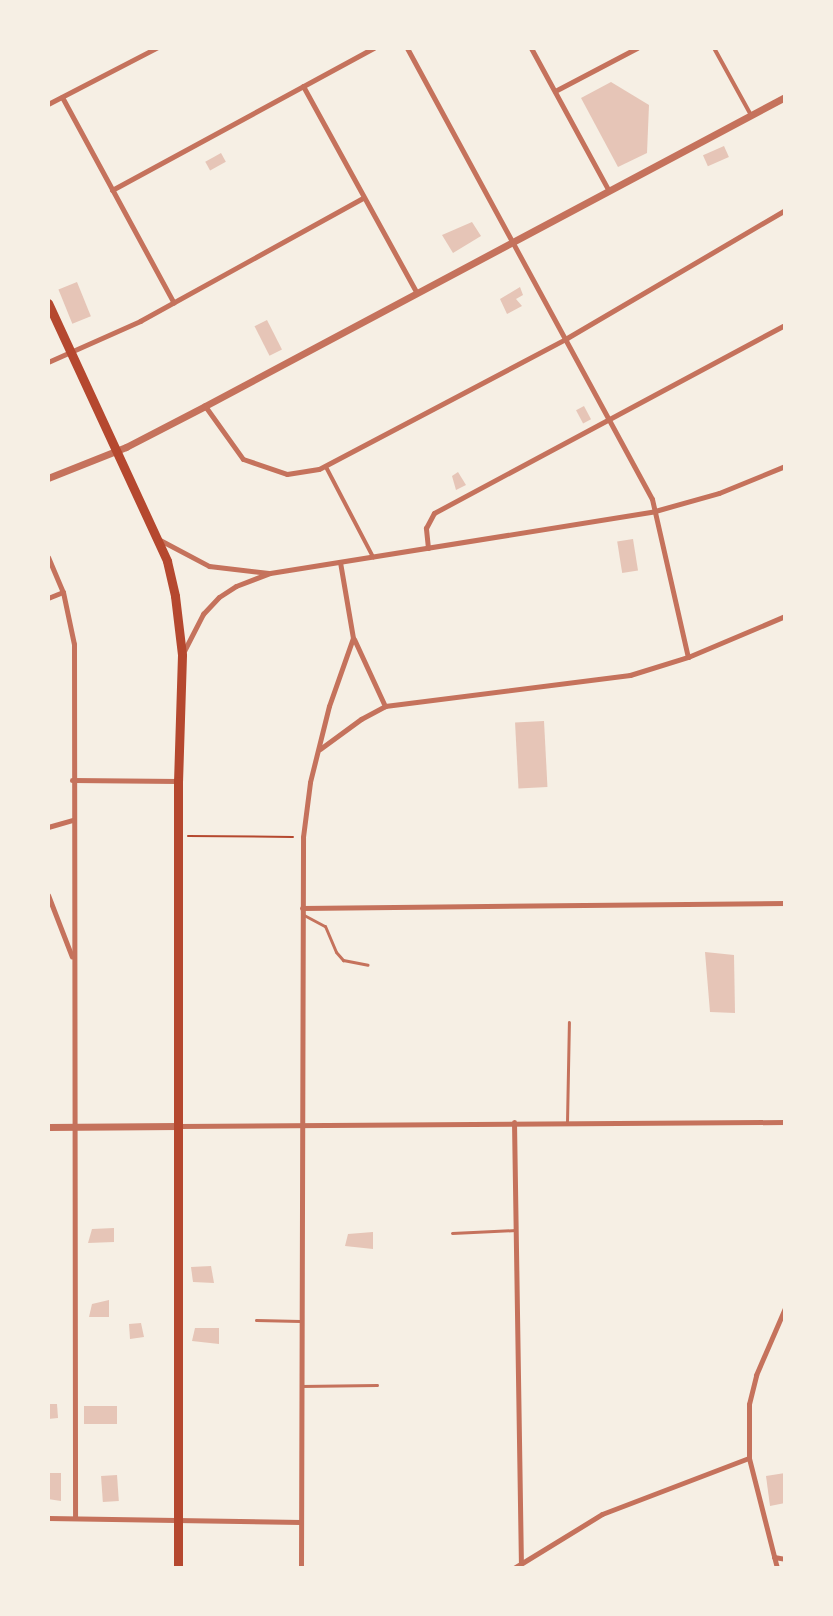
<!DOCTYPE html>
<style>
body{margin:0}
#map{position:relative;width:833px;height:1616px;overflow:hidden;background:#f6efe4;font-family:Mulish,sans-serif}
div>[style]{position:absolute}
[style*='--x']{left:calc(var(--x)*1px);top:calc(var(--y)*1px);width:calc(var(--w)*1px);rotate:calc(var(--a)*1deg)}
.building>*{inset:0;background:#e6c5b7;transform-origin:0 0}
.path>*{height:2px;margin:-1px;padding:0 1px;transform-origin:1px;border-radius:1px;background:#b5482f}
.service>*{height:3px;margin:-1.5px;padding:0 1.5px;transform-origin:1.5px;border-radius:1.5px;background:#c5725c}
.pedestrian>*{height:4px;margin:-2px;padding:0 2px;transform-origin:2px;border-radius:2px;background:#c5725c}
.minor>*{height:5px;margin:-2.5px;padding:0 2.5px;transform-origin:2.5px;border-radius:2.5px;background:#c5725c}
.tertiary>*{height:7px;margin:-3.5px;padding:0 3.5px;transform-origin:3.5px;border-radius:3.5px;background:#c5725c}
.primary>*{height:9px;margin:-4.5px;padding:0 4.5px;transform-origin:4.5px;border-radius:4.5px;background:#b5482f}
span{translate:-50% -50%;white-space:nowrap;text-align:center;line-height:1.15;-webkit-text-stroke:8px #f6efe4;paint-order:stroke}
.frame{position:absolute;inset:0;border:50px solid #f6efe4;pointer-events:none}
</style>
<div id="map">
<div class="building">
<i style="clip-path:polygon(611px 82px,649px 105px,647px 153px,618px 167px,581px 98px)"></i>
<i style="left:724px;top:146px;width:12px;height:23px;rotate:66deg"></i>
<i style="left:221px;top:153px;width:10px;height:18px;rotate:61deg"></i>
<i style="clip-path:polygon(472px 222px,481px 236px,453px 253px,442px 235px)"></i>
<i style="left:77px;top:282px;width:37px;height:20px;rotate:68deg"></i>
<i style="clip-path:polygon(520px 287px,523px 295px,516px 299px,522px 306px,507px 314px,500px 299px)"></i>
<i style="left:267px;top:320px;width:33px;height:14px;rotate:63deg"></i>
<i style="left:584px;top:406px;width:15px;height:9px;rotate:62deg"></i>
<i style="clip-path:polygon(458px 472px,466px 485px,456px 490px,452px 476px)"></i>
<i style="left:633px;top:539px;width:32px;height:16px;rotate:81deg"></i>
<i style="left:544px;top:721px;width:66px;height:29px;rotate:87deg"></i>
<i style="clip-path:polygon(705px 952px,734px 955px,735px 1013px,710px 1012px)"></i>
<i style="clip-path:polygon(114px 1228px,114px 1242px,88px 1243px,92px 1229px)"></i>
<i style="clip-path:polygon(373px 1232px,373px 1249px,345px 1246px,348px 1234px)"></i>
<i style="clip-path:polygon(211px 1266px,214px 1283px,193px 1282px,191px 1267px)"></i>
<i style="clip-path:polygon(109px 1300px,109px 1317px,89px 1317px,92px 1304px)"></i>
<i style="clip-path:polygon(141px 1323px,144px 1337px,130px 1339px,129px 1324px)"></i>
<i style="clip-path:polygon(195px 1328px,219px 1328px,219px 1344px,192px 1341px)"></i>
<i style="clip-path:polygon(48px 1404px,57px 1404px,58px 1418px,48px 1419px)"></i>
<i style="left:84px;top:1406px;width:33px;height:18px"></i>
<i style="clip-path:polygon(49px 1473px,61px 1473px,61px 1501px,48px 1499px)"></i>
<i style="clip-path:polygon(785px 1473px,785px 1503px,770px 1506px,766px 1476px)"></i>
<i style="left:117px;top:1475px;width:26px;height:16px;rotate:86deg"></i>
</div>
<div class="path">
<i style="--x:188;--y:836;--w:105;--a:0.5"></i>
</div>
<div class="service">
<i style="--x:302;--y:914;--w:26;--a:28"></i>
<i style="--x:325;--y:926;--w:28;--a:67"></i>
<i style="--x:336;--y:952;--w:11;--a:49"></i>
<i style="--x:343;--y:960;--w:25;--a:11"></i>
<i style="--x:567;--y:1122;--w:100;--a:-88.9"></i>
<i style="--x:452;--y:1233;--w:64;--a:-2.7"></i>
<i style="--x:256;--y:1320;--w:44;--a:1.3"></i>
<i style="--x:301;--y:1386;--w:76;--a:-0.8"></i>
</div>
<div class="pedestrian">
<i style="--x:714;--y:48;--w:77;--a:61.1"></i>
<i style="--x:326;--y:467;--w:102;--a:62.4"></i>
</div>
<div class="minor">
<i style="--x:407;--y:48;--w:513;--a:61.49"></i>
<i style="--x:652;--y:499;--w:162;--a:77.2"></i>
<i style="--x:531;--y:48;--w:163;--a:61.4"></i>
<i style="--x:303;--y:86;--w:236;--a:61.2"></i>
<i style="--x:555;--y:91;--w:93;--a:-27.7"></i>
<i style="--x:62;--y:97;--w:234;--a:61.5"></i>
<i style="--x:48;--y:104;--w:122;--a:-27.4"></i>
<i style="--x:112;--y:190;--w:298;--a:-28.5"></i>
<i style="--x:48;--y:362;--w:101;--a:-24"></i>
<i style="--x:140;--y:321;--w:255;--a:-28.9"></i>
<i style="--x:205;--y:406;--w:65;--a:54.4"></i>
<i style="--x:243;--y:459;--w:46;--a:18.8"></i>
<i style="--x:287;--y:474;--w:32;--a:-9"></i>
<i style="--x:319;--y:469;--w:280;--a:-27.8"></i>
<i style="--x:567;--y:338;--w:253;--a:-30.4"></i>
<i style="--x:158;--y:539;--w:58;--a:27.9"></i>
<i style="--x:209;--y:566;--w:60;--a:6.7"></i>
<i style="--x:428;--y:548;--w:20;--a:-96"></i>
<i style="--x:426;--y:528;--w:17;--a:-62"></i>
<i style="--x:434;--y:513;--w:398;--a:-28.2"></i>
<i style="--x:48;--y:557;--w:38;--a:67"></i>
<i style="--x:63;--y:592;--w:53;--a:78.1"></i>
<i style="--x:74;--y:644;--w:874;--a:89.93"></i>
<i style="--x:48;--y:598;--w:16;--a:-22"></i>
<i style="--x:354;--y:639;--w:74;--a:65.2"></i>
<i style="--x:184;--y:651;--w:42;--a:-62.8"></i>
<i style="--x:203;--y:614;--w:23;--a:-47"></i>
<i style="--x:219;--y:597;--w:20;--a:-33"></i>
<i style="--x:236;--y:586;--w:36;--a:-21"></i>
<i style="--x:270;--y:573;--w:390;--a:-9.1"></i>
<i style="--x:655;--y:511;--w:66;--a:-15.7"></i>
<i style="--x:719;--y:493;--w:71;--a:-22.2"></i>
<i style="--x:320;--y:749;--w:51;--a:-36.2"></i>
<i style="--x:361;--y:719;--w:27;--a:-28"></i>
<i style="--x:385;--y:706;--w:247;--a:-7.2"></i>
<i style="--x:630;--y:675;--w:61;--a:-17.2"></i>
<i style="--x:688;--y:657;--w:105;--a:-22.9"></i>
<i style="--x:72;--y:780;--w:106;--a:0.5"></i>
<i style="--x:48;--y:827;--w:25;--a:-16"></i>
<i style="--x:48;--y:895;--w:66;--a:68.8"></i>
<i style="--x:302;--y:908;--w:483;--a:-0.6"></i>
<i style="--x:514;--y:1122;--w:440;--a:89.1"></i>
<i style="--x:179;--y:1126;--w:606;--a:-0.38"></i>
<i style="--x:48;--y:1518;--w:253;--a:0.9"></i>
<i style="--x:774;--y:1557;--w:11;--a:10"></i>
<i style="--x:301;--y:1568;--w:731;--a:-89.84"></i>
<i style="--x:303;--y:837;--w:55;--a:-82.7"></i>
<i style="--x:310;--y:782;--w:78;--a:-76"></i>
<i style="--x:329;--y:706;--w:72;--a:-70.6"></i>
<i style="--x:353;--y:638;--w:77;--a:-99.7"></i>
<i style="--x:514;--y:1568;--w:103;--a:-31.5"></i>
<i style="--x:602;--y:1514;--w:157;--a:-20.9"></i>
<i style="--x:777;--y:1568;--w:114;--a:-104.3"></i>
<i style="--x:749;--y:1458;--w:54;--a:-90"></i>
<i style="--x:749;--y:1404;--w:30;--a:-76"></i>
<i style="--x:756;--y:1375;--w:73;--a:-66.6"></i>
</div>
<div class="tertiary">
<i style="--x:48;--y:478;--w:84;--a:-21.7"></i>
<i style="--x:126;--y:447;--w:89;--a:-27.4"></i>
<i style="--x:205;--y:406;--w:657;--a:-28.05"></i>
<i style="--x:48;--y:1127;--w:130;--a:-0.4"></i>
</div>
<div class="primary">
<i style="--x:48;--y:303;--w:284;--a:65.2"></i>
<i style="--x:167;--y:561;--w:36;--a:77"></i>
<i style="--x:175;--y:596;--w:59;--a:83.2"></i>
<i style="--x:182;--y:655;--w:126;--a:91.8"></i>
<i style="--x:178;--y:781;--w:787;--a:90"></i>
</div>
<div class="frame"></div>
</div>
